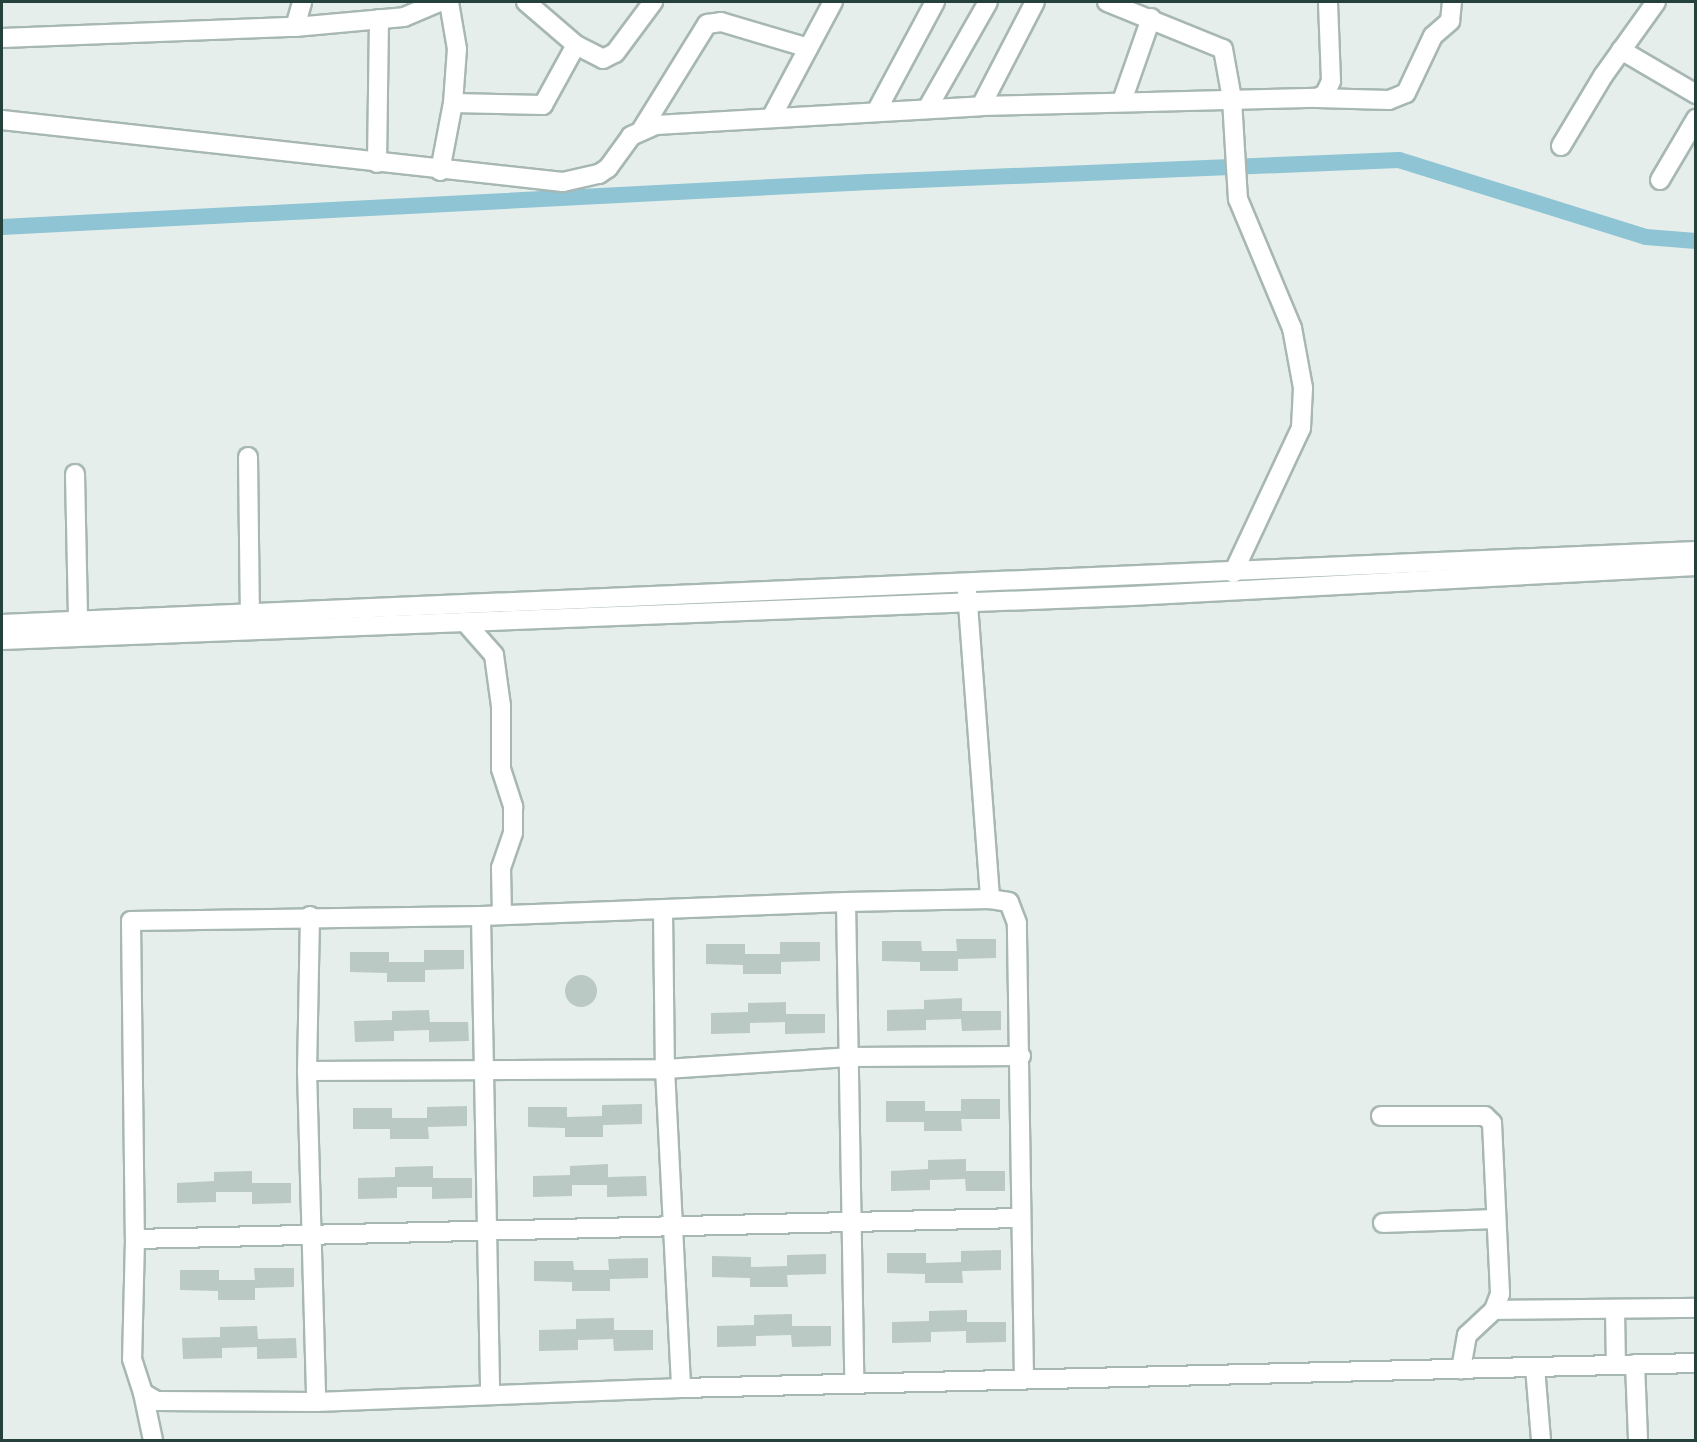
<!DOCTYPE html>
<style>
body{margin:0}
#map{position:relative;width:1697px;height:1442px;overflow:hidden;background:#e5eeeb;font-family:"Fira Sans Condensed",sans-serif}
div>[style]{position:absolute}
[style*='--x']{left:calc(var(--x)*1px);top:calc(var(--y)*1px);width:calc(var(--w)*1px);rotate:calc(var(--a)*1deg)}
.canal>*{height:16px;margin:-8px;padding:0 8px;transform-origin:8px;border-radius:8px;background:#8ec4d3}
.building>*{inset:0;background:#bac9c4}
.round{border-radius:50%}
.roads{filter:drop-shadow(2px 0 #a7b7b3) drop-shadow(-2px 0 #a7b7b3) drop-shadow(0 2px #a7b7b3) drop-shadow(0 -2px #a7b7b3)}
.minor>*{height:18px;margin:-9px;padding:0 9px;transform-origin:9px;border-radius:9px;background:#fff}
span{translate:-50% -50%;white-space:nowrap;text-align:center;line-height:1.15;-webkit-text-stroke:4.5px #f6faf9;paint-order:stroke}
.frame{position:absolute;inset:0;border:3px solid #24413b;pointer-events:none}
</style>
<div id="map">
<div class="canal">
<i style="--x:2;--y:227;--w:869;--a:-2.97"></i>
<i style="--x:870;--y:182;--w:529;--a:-2.38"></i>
<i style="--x:1399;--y:160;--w:259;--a:17.3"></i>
<i style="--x:1646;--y:237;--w:50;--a:4.6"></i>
</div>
<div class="building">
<i style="clip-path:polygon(956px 939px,996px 939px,996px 958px,958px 959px,958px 971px,920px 971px,920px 962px,882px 961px,882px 941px,921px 941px,922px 951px,957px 951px)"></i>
<i style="clip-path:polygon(780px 942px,820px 942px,820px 961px,781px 962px,781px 974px,743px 974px,743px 965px,706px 964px,706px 944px,745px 944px,745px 954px,780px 954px)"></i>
<i style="clip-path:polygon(424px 950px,464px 950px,464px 969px,425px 970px,425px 982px,387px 982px,387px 973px,350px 972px,350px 952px,389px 952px,389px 962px,424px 962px)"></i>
<i class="round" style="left:565px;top:975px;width:32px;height:32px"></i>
<i style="clip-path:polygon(962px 998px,962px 1011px,1001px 1011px,1001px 1030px,962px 1031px,961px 1019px,926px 1020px,926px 1030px,887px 1031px,887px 1010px,924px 1009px,924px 1000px)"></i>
<i style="clip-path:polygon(786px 1002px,786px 1014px,825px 1014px,825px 1033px,785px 1034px,785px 1022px,750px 1023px,750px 1033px,711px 1034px,711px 1013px,748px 1012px,748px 1003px)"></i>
<i style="clip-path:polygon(429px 1010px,430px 1022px,468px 1022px,469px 1041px,429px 1042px,429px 1030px,394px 1031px,394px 1041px,355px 1042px,354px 1021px,392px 1020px,392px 1011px)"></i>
<i style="clip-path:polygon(961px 1099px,1000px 1099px,1000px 1119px,961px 1119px,962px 1131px,924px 1131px,924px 1122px,886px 1122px,886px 1101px,925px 1101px,925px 1111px,961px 1111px)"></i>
<i style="clip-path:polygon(642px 1104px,642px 1124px,603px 1125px,603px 1137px,565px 1137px,565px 1128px,528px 1127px,528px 1107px,567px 1107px,567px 1117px,602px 1116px,602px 1105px)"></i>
<i style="clip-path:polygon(467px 1106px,467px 1126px,428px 1127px,429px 1139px,390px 1139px,390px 1129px,353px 1129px,353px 1108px,392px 1108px,392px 1118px,427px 1118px,427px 1107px)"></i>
<i style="clip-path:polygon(966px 1159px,966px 1171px,1005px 1171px,1005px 1191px,966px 1191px,965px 1179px,930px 1180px,930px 1190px,891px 1191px,891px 1171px,928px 1169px,928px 1160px)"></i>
<i style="clip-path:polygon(608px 1164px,608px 1177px,646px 1176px,647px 1196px,607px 1197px,607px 1185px,572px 1185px,572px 1196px,533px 1197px,533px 1176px,570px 1175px,570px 1166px)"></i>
<i style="clip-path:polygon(433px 1166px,433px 1178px,472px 1178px,472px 1198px,432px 1199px,432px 1187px,397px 1187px,397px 1198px,358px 1199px,358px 1178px,395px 1177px,395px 1167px)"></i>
<i style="clip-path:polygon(252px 1171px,252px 1183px,291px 1183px,291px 1203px,252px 1204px,252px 1192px,216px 1192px,216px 1202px,177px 1203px,177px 1183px,214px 1181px,214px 1172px)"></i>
<i style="clip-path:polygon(1001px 1250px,1001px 1270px,962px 1271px,963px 1283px,925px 1283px,925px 1274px,887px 1273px,887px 1253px,926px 1253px,926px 1263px,961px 1262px,961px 1251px)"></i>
<i style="clip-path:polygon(826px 1254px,826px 1274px,787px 1275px,788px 1287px,750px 1287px,750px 1278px,712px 1277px,712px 1256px,751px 1257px,751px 1267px,787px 1266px,787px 1255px)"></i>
<i style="clip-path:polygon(648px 1258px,648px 1278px,610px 1279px,610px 1291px,572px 1291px,572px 1282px,534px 1281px,534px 1261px,573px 1261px,574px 1270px,609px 1270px,608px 1259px)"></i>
<i style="clip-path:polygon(254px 1268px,294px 1268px,294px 1287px,255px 1288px,255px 1300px,218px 1300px,218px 1291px,180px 1290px,180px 1270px,219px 1270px,219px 1280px,255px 1280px)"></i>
<i style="clip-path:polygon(967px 1310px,967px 1322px,1006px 1322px,1006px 1342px,966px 1343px,966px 1331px,931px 1332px,931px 1342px,892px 1343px,892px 1322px,929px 1321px,929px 1311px)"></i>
<i style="clip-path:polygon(792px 1314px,792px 1326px,831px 1326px,831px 1346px,792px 1347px,791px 1335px,756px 1336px,756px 1346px,717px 1347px,717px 1326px,754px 1325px,754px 1315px)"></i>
<i style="clip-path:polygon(614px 1318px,614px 1330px,653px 1330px,653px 1350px,614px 1351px,613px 1339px,578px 1340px,578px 1350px,539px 1351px,539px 1330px,576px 1329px,576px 1319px)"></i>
<i style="clip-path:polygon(257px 1326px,258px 1339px,296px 1338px,297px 1358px,257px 1359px,257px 1347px,222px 1348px,222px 1358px,183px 1359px,182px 1338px,220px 1337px,220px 1327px)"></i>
</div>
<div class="roads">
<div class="minor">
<i style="--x:526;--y:2;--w:66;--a:40.7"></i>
<i style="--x:576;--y:45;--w:30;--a:27"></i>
<i style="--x:603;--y:59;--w:13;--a:-27"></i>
<i style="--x:615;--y:53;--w:64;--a:-53.3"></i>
<i style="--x:1107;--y:2;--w:125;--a:22.1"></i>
<i style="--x:1223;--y:49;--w:51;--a:79.8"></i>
<i style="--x:1232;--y:99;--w:100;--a:86.6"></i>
<i style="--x:1238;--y:199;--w:140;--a:67.3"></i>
<i style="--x:1292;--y:328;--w:61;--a:79.6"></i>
<i style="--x:1303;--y:388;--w:40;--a:92.9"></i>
<i style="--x:1301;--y:428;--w:160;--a:115.1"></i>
<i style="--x:295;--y:27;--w:26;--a:-74"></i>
<i style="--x:2;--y:38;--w:293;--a:-2.2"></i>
<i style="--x:295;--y:27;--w:109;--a:-5.2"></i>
<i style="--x:404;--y:17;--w:39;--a:-23"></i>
<i style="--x:1621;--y:50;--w:87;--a:30.4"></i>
<i style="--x:1317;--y:98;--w:72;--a:1.6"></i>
<i style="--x:1389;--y:100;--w:18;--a:-22"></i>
<i style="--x:1406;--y:93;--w:63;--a:-64.7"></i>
<i style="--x:1433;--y:36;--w:23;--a:-41"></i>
<i style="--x:1450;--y:21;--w:19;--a:-84"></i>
<i style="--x:1122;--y:101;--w:88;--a:-70.7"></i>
<i style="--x:453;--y:103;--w:90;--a:1.3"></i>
<i style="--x:543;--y:105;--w:68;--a:-61.2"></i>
<i style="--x:981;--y:106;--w:117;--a:-62.6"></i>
<i style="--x:927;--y:109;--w:123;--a:-60.3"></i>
<i style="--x:876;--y:112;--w:125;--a:-61.8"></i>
<i style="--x:771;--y:118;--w:132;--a:-61.9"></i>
<i style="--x:2;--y:120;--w:564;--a:6.31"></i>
<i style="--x:563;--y:182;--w:37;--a:-13"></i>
<i style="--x:599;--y:174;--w:11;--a:-34"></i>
<i style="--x:608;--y:168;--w:39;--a:-54"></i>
<i style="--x:631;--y:136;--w:27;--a:-24"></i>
<i style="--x:656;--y:125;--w:326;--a:-3.3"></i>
<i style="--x:981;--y:106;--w:336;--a:-1.4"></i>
<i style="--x:1317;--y:98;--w:9;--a:-27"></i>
<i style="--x:1325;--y:94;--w:14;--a:-65"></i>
<i style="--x:1331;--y:81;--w:79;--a:-92.2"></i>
<i style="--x:642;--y:129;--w:123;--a:-58.2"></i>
<i style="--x:707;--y:24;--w:14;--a:-8"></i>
<i style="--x:721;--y:22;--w:91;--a:16.6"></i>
<i style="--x:1561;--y:146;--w:82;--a:-59"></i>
<i style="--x:1603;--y:76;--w:91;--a:-54.4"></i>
<i style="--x:377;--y:163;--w:144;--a:-89.2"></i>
<i style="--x:440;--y:171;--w:69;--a:-79.2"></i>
<i style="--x:453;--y:103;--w:54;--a:-85.8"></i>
<i style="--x:457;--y:49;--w:48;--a:-99.7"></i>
<i style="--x:1660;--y:180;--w:71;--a:-59.5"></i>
<i style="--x:248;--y:457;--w:157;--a:89.3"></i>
<i style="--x:75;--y:474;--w:147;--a:88.8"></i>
<i style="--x:967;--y:591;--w:309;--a:85.7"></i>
<i style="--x:465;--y:622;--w:44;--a:48.7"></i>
<i style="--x:494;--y:655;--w:51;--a:82.2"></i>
<i style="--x:501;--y:706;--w:63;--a:90"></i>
<i style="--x:501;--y:769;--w:40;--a:72"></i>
<i style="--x:513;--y:807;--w:26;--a:90"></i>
<i style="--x:513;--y:833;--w:37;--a:109"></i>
<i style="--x:501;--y:868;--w:47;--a:88.8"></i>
<i style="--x:2;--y:624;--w:1696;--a:-2.47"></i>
<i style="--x:2;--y:640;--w:1130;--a:-2.23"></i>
<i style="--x:1131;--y:596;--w:566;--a:-3.04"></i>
<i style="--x:846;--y:902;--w:481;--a:89"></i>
<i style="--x:663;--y:911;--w:158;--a:89.3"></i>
<i style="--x:665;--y:1069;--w:319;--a:87.1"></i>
<i style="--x:310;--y:916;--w:155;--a:91.1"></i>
<i style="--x:307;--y:1071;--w:331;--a:88.4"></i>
<i style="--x:481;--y:916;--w:479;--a:88.9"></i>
<i style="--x:307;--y:1071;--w:358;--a:-0.3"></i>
<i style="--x:665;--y:1069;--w:184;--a:-3.7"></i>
<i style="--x:849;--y:1057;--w:172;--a:-0.3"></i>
<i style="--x:1381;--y:1116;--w:104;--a:0"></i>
<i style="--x:1485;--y:1116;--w:10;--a:45"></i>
<i style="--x:1492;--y:1123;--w:171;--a:87.3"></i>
<i style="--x:1500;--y:1294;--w:17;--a:111"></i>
<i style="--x:1494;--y:1310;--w:37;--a:137"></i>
<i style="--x:1467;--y:1335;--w:35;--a:100"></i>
<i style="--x:1383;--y:1223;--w:112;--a:-2"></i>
<i style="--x:135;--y:1239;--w:886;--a:-1.36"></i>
<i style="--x:1494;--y:1310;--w:202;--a:-0.6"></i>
<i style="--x:1615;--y:1310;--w:55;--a:89"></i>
<i style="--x:1635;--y:1364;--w:76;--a:87.7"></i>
<i style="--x:1535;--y:1367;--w:73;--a:85.3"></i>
<i style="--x:1024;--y:1379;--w:456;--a:-90.9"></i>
<i style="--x:1017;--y:923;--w:22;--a:-111"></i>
<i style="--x:1009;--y:902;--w:19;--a:-171"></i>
<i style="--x:990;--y:899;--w:144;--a:178.8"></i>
<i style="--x:846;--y:902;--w:365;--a:177.8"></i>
<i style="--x:481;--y:916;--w:350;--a:179.2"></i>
<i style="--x:131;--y:921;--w:318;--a:89.3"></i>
<i style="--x:135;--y:1239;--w:120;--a:91.4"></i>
<i style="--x:132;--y:1359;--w:36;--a:72"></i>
<i style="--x:143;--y:1393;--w:16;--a:30"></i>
<i style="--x:157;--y:1401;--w:159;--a:0.4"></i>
<i style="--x:316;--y:1402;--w:365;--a:-2.2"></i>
<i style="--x:681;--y:1388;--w:1015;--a:-1.41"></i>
<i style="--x:143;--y:1393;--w:48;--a:78"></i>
</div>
</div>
<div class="frame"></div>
</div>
